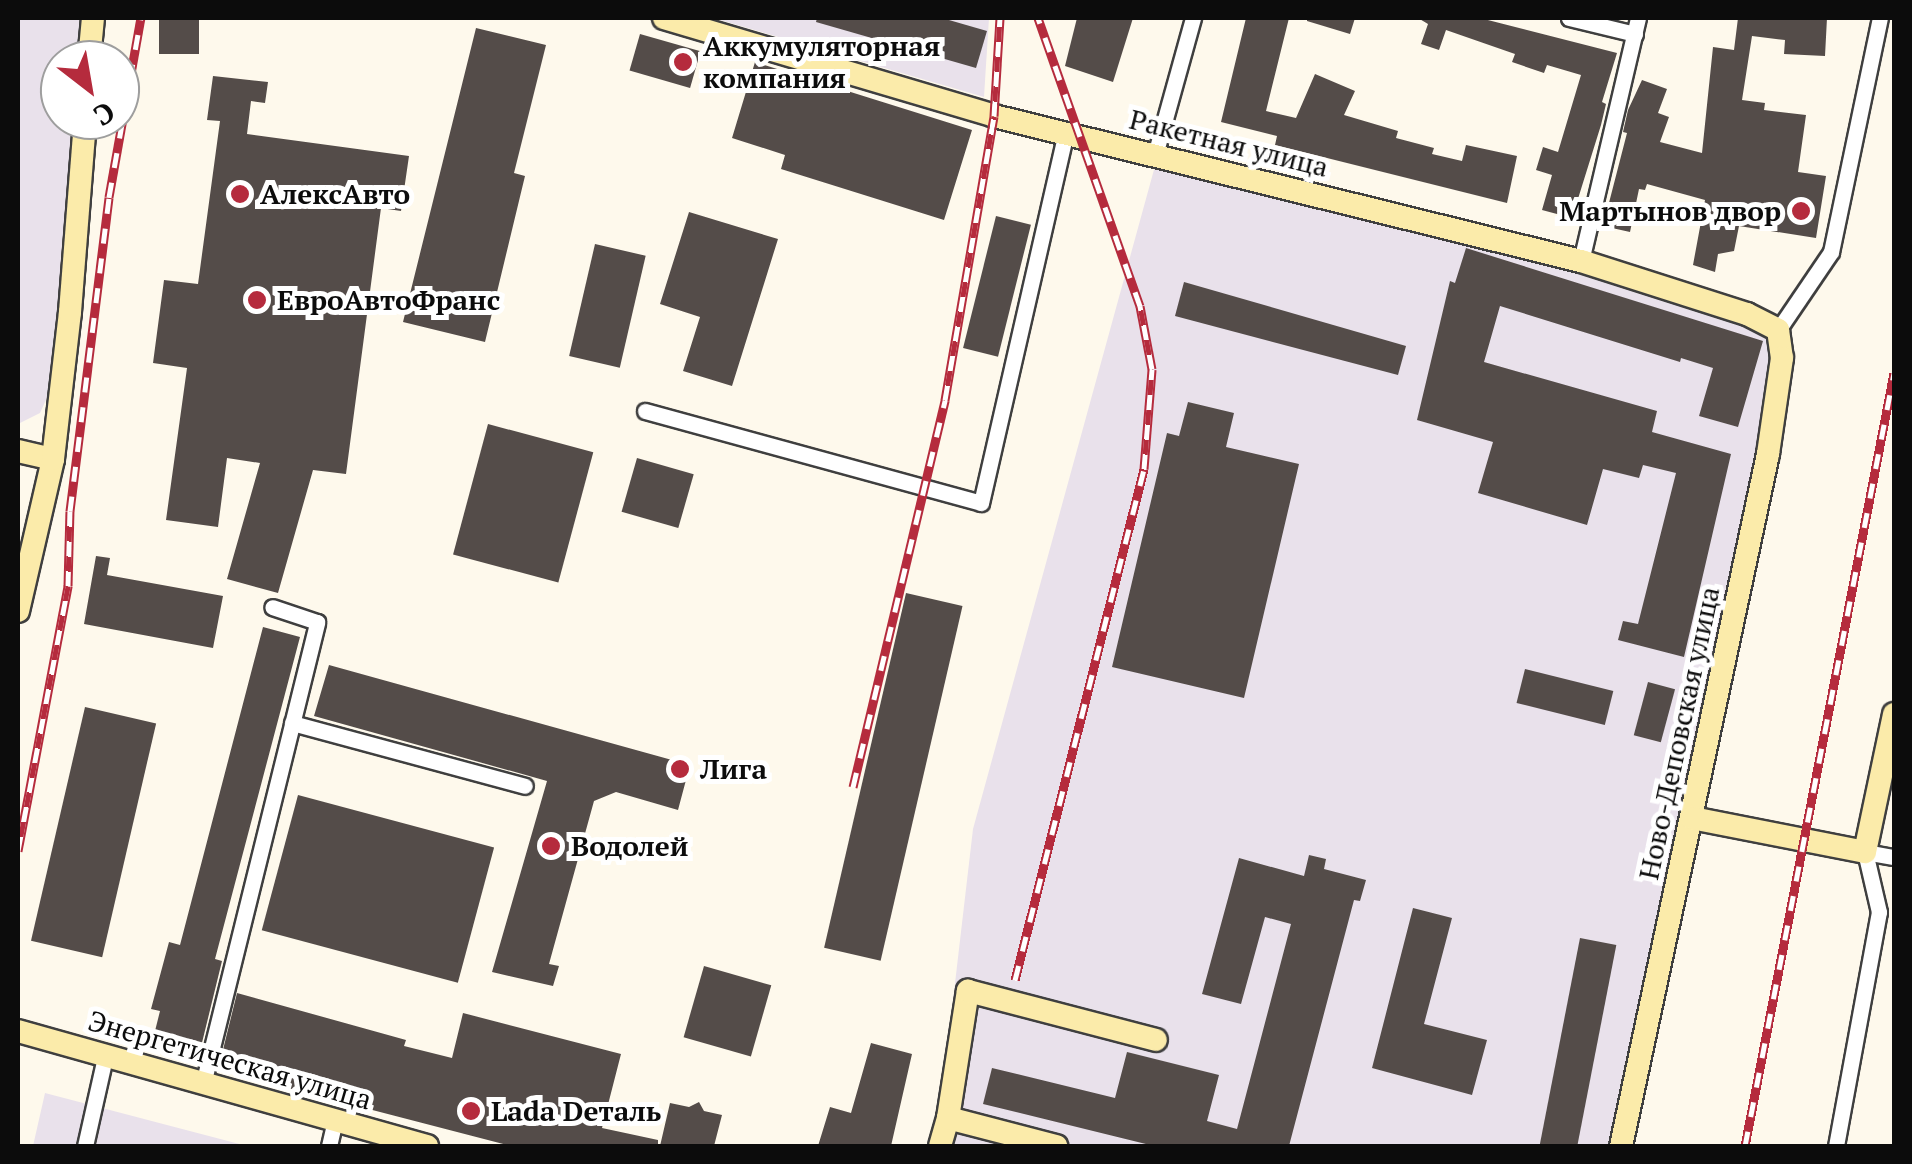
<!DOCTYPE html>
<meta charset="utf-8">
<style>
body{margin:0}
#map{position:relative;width:1912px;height:1164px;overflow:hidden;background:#fef9ec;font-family:"PT Serif",serif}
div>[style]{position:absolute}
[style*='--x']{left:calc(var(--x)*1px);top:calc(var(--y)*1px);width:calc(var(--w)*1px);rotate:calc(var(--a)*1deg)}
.industrial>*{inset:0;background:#e9e1eb}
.building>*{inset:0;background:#544c49;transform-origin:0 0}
.roads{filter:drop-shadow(2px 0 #3f3f3f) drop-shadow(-2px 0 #3f3f3f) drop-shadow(0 2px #3f3f3f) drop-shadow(0 -2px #3f3f3f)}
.street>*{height:15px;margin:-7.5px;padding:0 7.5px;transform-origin:7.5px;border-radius:7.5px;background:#fff}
.secondary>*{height:22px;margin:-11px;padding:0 11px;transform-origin:11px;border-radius:11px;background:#fbebaa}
.rail>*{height:9px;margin-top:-4.5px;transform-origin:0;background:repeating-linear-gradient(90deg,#fff 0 15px,#b52b3d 0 30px);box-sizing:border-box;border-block:2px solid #b52b3d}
.dots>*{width:28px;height:28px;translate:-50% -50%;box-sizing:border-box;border:5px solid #fff;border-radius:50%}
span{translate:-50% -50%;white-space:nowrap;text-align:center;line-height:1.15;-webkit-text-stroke:10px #fff;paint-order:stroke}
.poi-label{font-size:28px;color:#0c0c0c;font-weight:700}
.left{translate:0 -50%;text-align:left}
.right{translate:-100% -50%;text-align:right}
.street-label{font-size:28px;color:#0c0c0c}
.frame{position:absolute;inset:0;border:20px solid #0c0c0c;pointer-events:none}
.north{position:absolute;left:40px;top:40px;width:100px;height:100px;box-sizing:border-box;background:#fff;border:2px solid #9e9e9e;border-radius:50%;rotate:149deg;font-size:28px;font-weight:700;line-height:40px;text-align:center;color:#0c0c0c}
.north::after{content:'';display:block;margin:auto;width:35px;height:45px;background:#b52b3d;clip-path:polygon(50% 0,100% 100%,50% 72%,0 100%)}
</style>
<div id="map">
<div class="industrial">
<i style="clip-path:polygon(18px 18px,84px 18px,81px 60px,60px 60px,60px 120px,77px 120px,54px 382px,40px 413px,18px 424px)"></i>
<i style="clip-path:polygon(713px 18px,989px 18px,984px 97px)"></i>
<i style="clip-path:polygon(1155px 166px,1664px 295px,1756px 328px,1768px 341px,1770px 358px,1758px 451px,1609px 1146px,936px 1146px,973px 829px)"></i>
<i style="clip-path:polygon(45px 1093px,247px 1146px,33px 1146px)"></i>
</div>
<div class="building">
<i style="left:159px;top:18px;width:40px;height:36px"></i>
<i style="clip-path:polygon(817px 18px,942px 18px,987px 31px,976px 68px,816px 22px)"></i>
<i style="clip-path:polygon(1077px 18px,1133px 18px,1113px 82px,1065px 66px)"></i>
<i style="clip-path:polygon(1246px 18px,1289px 18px,1266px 111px,1296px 118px,1315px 74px,1355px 91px,1344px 115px,1398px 131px,1396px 138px,1434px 148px,1432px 154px,1462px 161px,1466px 145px,1517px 156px,1507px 203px,1275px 145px,1277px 136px,1221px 122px)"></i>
<i style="clip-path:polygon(1307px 18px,1355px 18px,1350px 34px,1307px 21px)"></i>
<i style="clip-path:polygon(1418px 18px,1480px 18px,1617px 53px,1602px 102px,1606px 104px,1601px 125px,1572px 218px,1542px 210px,1552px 175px,1536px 170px,1543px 147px,1558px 152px,1581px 75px,1547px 65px,1544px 73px,1512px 62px,1515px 54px,1446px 30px,1439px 50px,1421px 44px,1428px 24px)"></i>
<i style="clip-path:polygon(1738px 18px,1827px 18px,1825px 56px,1784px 54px,1785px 40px,1752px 36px,1742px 100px,1765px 103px,1764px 110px,1806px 115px,1798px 172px,1826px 176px,1816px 238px,1739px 226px,1734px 251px,1718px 254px,1715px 272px,1693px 265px,1705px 200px,1647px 184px,1645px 190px,1639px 189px,1630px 232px,1603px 226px,1627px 133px,1623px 132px,1628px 110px,1642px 80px,1667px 89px,1658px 113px,1669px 117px,1660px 142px,1702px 153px,1713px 47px,1734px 50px)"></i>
<i style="clip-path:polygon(476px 28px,546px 45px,514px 173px,525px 176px,485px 342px,403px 322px)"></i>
<i style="left:640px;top:34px;width:63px;height:38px;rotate:16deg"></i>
<i style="clip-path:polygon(755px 62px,972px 130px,944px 220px,781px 169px,785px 155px,732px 138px)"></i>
<i style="clip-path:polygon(213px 76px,268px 82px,265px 103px,251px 101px,247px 134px,409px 156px,401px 211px,381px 208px,346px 474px,313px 470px,278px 593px,227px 579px,260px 463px,227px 458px,218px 527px,166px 520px,187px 368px,153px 363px,164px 280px,198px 284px,220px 121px,207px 120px)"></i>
<i style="clip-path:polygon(689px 212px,778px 239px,732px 386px,683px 371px,700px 317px,660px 304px)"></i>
<i style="left:996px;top:216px;width:36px;height:136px;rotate:14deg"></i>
<i style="left:595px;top:244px;width:52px;height:115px;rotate:13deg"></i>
<i style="clip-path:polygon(1466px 248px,1763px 341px,1738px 427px,1699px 416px,1713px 368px,1681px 358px,1680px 362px,1500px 306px,1484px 362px,1657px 411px,1652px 432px,1731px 454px,1684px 657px,1618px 640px,1623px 621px,1638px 624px,1676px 473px,1643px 465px,1639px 478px,1603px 469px,1587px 525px,1478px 493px,1493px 442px,1417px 420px,1450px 281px,1455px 283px)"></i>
<i style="clip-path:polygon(1184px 282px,1406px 346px,1398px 375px,1175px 316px)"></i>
<i style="clip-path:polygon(1188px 402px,1234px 413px,1226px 447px,1299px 464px,1244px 698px,1112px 667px,1167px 433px,1179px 436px)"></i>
<i style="left:488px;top:424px;width:109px;height:135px;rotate:15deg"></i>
<i style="left:637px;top:458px;width:59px;height:56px;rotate:16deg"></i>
<i style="clip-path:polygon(96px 556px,110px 558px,107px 575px,223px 596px,213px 648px,84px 624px)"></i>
<i style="left:906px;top:593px;width:58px;height:364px;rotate:13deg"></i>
<i style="clip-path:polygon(263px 627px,300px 637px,215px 959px,222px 961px,199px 1055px,152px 1043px,160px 1011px,151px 1009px,169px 942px,180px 945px)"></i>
<i style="clip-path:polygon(329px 665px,690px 765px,678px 810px,616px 792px,594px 801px,549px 964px,559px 966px,553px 986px,492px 972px,547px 781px,314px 716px)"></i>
<i style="left:1525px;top:669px;width:91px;height:35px;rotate:14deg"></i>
<i style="left:1648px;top:682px;width:28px;height:55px;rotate:15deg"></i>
<i style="left:85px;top:707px;width:73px;height:240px;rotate:13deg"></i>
<i style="left:298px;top:795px;width:203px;height:140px;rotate:15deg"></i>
<i style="clip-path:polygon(1309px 855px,1326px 859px,1324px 869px,1366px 880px,1360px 901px,1354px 900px,1289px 1146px,1154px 1146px,983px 1104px,992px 1068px,1115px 1098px,1127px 1052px,1219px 1075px,1207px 1121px,1237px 1129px,1291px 924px,1265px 917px,1241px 1004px,1202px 994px,1239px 858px,1304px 876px)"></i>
<i style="clip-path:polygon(1413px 908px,1452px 918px,1424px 1024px,1487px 1040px,1472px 1095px,1372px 1068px)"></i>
<i style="left:1580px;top:938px;width:37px;height:211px;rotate:11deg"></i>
<i style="left:704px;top:966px;width:70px;height:74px;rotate:16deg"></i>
<i style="clip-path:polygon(237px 993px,406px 1040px,404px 1046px,452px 1058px,463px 1013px,621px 1054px,602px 1128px,658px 1140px,658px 1146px,511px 1146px,218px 1070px)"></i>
<i style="clip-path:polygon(871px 1043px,912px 1054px,891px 1146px,818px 1146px,830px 1107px,851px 1113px)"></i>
<i style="clip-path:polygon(699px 1102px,704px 1111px,722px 1115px,714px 1146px,660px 1146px,670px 1103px,689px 1107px)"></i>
</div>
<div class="roads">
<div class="street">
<i style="--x:1569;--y:18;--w:68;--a:13.6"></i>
<i style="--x:1155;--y:155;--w:142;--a:-74.5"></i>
<i style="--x:1581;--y:261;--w:250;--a:-76.8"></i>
<i style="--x:1778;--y:330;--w:94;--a:-55.8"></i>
<i style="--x:1831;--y:252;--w:239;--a:-78.2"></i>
<i style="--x:645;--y:411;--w:348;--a:15.3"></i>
<i style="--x:981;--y:503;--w:380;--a:-77.1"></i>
<i style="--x:292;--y:723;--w:241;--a:15.1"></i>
<i style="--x:203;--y:1084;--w:476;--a:-76.1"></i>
<i style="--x:317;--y:622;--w:47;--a:-161.6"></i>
<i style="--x:85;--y:1146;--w:91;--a:-77.3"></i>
<i style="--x:329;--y:1146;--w:26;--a:-77"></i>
<i style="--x:1836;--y:1146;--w:238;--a:-79.6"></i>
<i style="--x:1879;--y:912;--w:62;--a:-103.1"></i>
<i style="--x:1865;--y:852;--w:29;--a:10"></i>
</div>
<div class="secondary">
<i style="--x:664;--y:18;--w:344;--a:16.5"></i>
<i style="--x:994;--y:116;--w:605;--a:13.88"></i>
<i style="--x:1581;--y:261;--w:174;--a:17.7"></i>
<i style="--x:1747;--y:314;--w:35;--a:27"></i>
<i style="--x:1778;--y:330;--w:28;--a:82"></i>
<i style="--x:1782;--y:358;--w:97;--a:98.3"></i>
<i style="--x:1768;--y:454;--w:707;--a:101.99"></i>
<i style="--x:89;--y:60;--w:42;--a:-84.6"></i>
<i style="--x:18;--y:451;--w:36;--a:13"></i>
<i style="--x:18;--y:611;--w:156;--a:-77"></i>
<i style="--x:53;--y:459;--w:148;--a:-83.4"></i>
<i style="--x:70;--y:312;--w:193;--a:-85.5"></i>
<i style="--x:1692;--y:818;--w:176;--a:11.1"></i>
<i style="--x:1865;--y:852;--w:141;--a:-78.1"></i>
<i style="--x:18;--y:1031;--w:425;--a:15.7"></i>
<i style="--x:948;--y:1118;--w:129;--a:-81.1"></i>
<i style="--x:968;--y:991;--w:194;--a:14.6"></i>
<i style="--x:940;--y:1146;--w:29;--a:-74"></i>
<i style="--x:948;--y:1118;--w:112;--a:14.5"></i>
</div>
</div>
<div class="rail">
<i style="--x:853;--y:787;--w:398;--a:-76.6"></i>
<i style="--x:945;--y:400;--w:288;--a:-80.2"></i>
<i style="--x:994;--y:116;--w:98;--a:-86.5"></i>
<i style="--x:18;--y:851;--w:270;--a:-79.3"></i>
<i style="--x:68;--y:586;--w:75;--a:-88.5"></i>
<i style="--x:70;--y:511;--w:316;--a:-82.9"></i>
<i style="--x:109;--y:197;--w:182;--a:-79.9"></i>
<i style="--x:1015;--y:980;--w:527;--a:-75.83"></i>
<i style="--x:1144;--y:469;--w:100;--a:-85.4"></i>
<i style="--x:1152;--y:369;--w:64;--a:-100.8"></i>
<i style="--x:1140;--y:306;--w:306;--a:-109.5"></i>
<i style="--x:1745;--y:1146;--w:787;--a:-79.09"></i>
</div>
<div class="dots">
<i style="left:683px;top:62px;background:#b52b3d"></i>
<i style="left:240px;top:194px;background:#b52b3d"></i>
<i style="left:1801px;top:211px;background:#b52b3d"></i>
<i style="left:257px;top:300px;background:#b52b3d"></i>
<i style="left:680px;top:769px;background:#b52b3d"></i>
<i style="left:551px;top:846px;background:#b52b3d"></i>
<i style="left:471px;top:1111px;background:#b52b3d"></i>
</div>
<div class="poi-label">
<span class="left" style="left:703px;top:62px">Аккумуляторная<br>компания</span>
<span class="left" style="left:260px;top:194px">АлексАвто</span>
<span class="right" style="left:1781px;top:211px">Мартынов двор</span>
<span class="left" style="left:277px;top:300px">ЕвроАвтоФранс</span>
<span class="left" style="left:700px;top:769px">Лига</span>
<span class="left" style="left:571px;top:846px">Водолей</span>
<span class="left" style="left:491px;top:1111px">Lada Dеталь</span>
</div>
<div class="street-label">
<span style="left:1229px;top:143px;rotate:14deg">Ракетная улица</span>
<span style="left:1679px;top:733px;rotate:-78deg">Ново-Деповская улица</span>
<span style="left:230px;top:1060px;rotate:16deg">Энергетическая улица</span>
</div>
<div class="frame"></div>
<div class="north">С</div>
</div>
